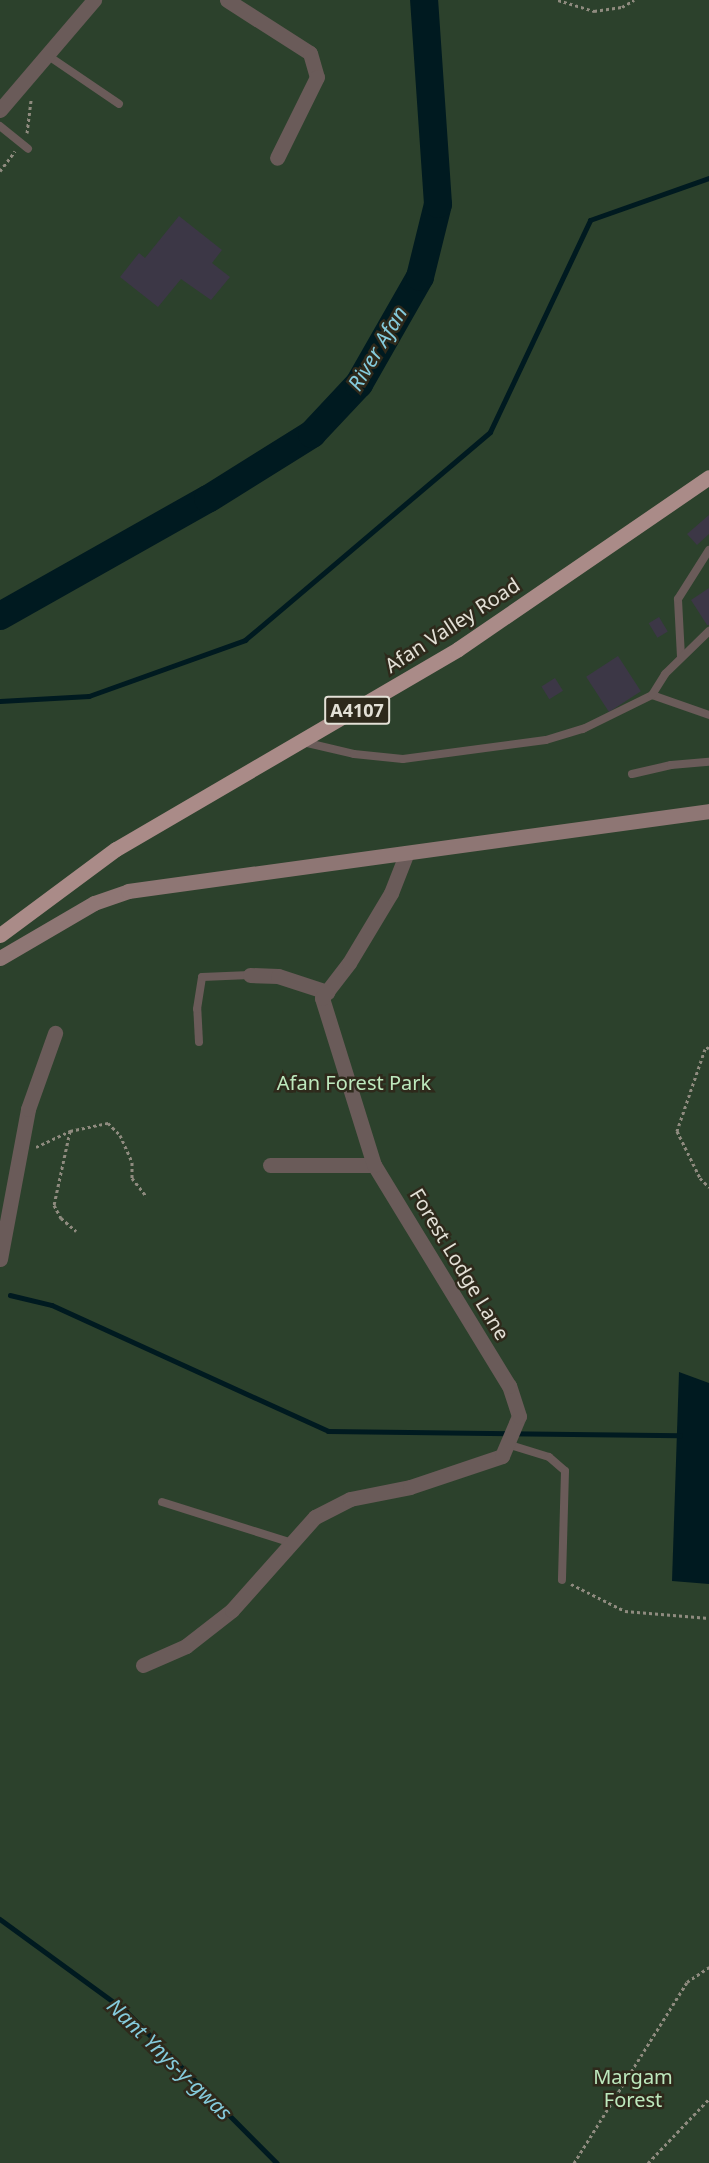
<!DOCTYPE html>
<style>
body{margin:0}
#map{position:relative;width:709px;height:2163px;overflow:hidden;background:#2e291b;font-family:"Noto Sans",sans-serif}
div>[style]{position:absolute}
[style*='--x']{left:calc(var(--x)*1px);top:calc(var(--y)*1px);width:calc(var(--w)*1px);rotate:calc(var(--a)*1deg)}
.green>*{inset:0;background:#2c412c;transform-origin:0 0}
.water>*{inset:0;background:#001a20}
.stream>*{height:4.5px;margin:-2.25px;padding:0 2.25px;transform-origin:2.25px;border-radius:2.25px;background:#001a20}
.river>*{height:28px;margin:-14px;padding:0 14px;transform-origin:14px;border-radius:14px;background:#001a20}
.building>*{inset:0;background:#3c3746;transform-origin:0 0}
.path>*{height:3px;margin-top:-1.5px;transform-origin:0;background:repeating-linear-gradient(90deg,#8f8b7f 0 3px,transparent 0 6px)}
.service>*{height:8px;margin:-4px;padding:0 4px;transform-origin:4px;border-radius:4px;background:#6a5b59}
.minor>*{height:15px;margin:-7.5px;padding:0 7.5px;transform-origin:7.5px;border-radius:7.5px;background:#6a5b59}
.secondary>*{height:15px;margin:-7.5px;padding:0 7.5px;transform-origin:7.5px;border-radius:7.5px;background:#8e7674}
.primary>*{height:15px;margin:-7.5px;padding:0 7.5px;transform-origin:7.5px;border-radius:7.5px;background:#aa8b88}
span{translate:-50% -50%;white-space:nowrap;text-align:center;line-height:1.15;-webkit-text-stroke:5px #2e291b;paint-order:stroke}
.shield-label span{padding:2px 4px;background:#2e291b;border:2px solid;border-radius:4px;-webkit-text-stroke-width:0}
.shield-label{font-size:18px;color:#e3e0d6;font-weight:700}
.street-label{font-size:20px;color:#e3e0d6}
.park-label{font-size:20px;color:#bde8bd}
.water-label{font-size:21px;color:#85cbdc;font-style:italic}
</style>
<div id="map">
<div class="green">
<i style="left:0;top:0;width:709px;height:2163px"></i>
</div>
<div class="water">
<i style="clip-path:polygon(679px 1372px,709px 1383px,709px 1584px,672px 1581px)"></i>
</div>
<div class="stream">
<i style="--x:0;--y:701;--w:89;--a:-3.2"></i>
<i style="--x:89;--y:696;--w:166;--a:-19.7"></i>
<i style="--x:245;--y:640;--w:321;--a:-40.3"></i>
<i style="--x:490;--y:432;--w:234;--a:-64.7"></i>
<i style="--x:590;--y:220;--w:126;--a:-19.4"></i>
<i style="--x:10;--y:1295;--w:43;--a:13.4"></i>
<i style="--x:52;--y:1305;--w:303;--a:24.5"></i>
<i style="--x:328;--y:1431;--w:352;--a:0.7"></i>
<i style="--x:0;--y:1919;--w:156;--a:36.1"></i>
<i style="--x:126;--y:2011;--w:214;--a:45.2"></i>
</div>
<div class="river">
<i style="--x:0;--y:616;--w:239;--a:-29.4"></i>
<i style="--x:208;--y:499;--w:123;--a:-32"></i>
<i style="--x:312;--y:434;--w:69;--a:-46.8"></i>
<i style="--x:359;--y:384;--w:123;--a:-60.3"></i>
<i style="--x:420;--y:277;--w:75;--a:-76.1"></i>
<i style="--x:438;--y:204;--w:204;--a:-93.9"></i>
</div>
<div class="building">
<i style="clip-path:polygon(179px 216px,222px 250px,212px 263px,230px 277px,211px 300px,181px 279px,158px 307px,120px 277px,139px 253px,145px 258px)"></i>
<i style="clip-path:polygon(709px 515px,709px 534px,697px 545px,687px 534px)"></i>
<i style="clip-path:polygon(709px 588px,709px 625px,707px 625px,691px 600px)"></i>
<i style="left:659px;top:617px;width:17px;height:12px;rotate:59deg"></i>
<i style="left:618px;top:656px;width:42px;height:38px;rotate:57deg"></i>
<i style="left:555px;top:678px;width:15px;height:16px;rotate:58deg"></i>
</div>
<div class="path">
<i style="--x:558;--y:0;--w:38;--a:17"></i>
<i style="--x:594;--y:11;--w:28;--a:-8"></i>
<i style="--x:622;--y:7;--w:14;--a:-30"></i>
<i style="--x:27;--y:133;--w:35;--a:-83"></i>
<i style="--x:0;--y:171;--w:25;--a:-53"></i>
<i style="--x:709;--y:1047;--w:4;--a:153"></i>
<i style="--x:705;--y:1049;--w:87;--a:108.9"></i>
<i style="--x:677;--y:1131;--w:52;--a:63.9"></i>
<i style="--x:700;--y:1178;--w:13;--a:45"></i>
<i style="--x:70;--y:1131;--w:76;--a:102.2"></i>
<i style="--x:54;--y:1205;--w:15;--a:62"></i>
<i style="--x:61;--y:1218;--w:20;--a:41"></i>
<i style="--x:36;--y:1147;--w:38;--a:-25"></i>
<i style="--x:70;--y:1131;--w:39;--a:-12"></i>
<i style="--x:108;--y:1123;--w:17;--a:45"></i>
<i style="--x:120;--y:1135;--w:30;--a:66"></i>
<i style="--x:132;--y:1162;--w:16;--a:90"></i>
<i style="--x:132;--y:1178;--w:24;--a:52"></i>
<i style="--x:571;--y:1584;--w:60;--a:26.6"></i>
<i style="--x:625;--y:1611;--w:84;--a:4.8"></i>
<i style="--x:574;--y:2163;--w:213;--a:-58"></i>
<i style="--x:687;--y:1982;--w:27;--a:-34"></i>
<i style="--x:648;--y:2163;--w:88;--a:-46.4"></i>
</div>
<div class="service">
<i style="--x:47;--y:55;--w:87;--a:34.2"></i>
<i style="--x:0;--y:126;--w:36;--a:39"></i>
<i style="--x:681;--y:657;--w:58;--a:-93"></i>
<i style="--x:678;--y:599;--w:58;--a:-57.7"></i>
<i style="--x:652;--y:695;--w:60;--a:19.3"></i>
<i style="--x:303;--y:742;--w:52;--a:13.2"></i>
<i style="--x:354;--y:754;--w:49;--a:5.8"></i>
<i style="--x:403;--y:759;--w:144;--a:-7.6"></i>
<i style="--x:546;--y:740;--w:39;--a:-17"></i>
<i style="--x:583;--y:729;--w:77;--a:-26.2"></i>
<i style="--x:652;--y:695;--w:25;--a:-58"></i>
<i style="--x:665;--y:674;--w:62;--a:-44.3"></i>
<i style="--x:632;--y:774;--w:40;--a:-13"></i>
<i style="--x:671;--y:765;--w:38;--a:-5"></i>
<i style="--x:199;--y:1042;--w:33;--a:-93"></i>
<i style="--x:197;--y:1009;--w:32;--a:-81"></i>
<i style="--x:202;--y:977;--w:48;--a:-2.4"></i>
<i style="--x:507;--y:1444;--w:44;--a:17.2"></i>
<i style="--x:549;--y:1457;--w:21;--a:41"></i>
<i style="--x:565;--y:1471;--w:109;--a:91.6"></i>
<i style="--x:162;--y:1502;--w:136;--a:17.5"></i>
</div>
<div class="minor">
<i style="--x:227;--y:0;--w:98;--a:32.6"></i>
<i style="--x:310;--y:53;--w:25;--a:74"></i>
<i style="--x:317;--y:77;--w:90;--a:116.3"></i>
<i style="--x:0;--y:110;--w:145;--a:-49.5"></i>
<i style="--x:250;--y:975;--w:28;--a:2"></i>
<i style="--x:278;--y:976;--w:52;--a:18.1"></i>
<i style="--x:270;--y:1165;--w:104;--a:0"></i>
<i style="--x:0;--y:1259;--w:153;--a:-79.4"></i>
<i style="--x:28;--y:1109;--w:81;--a:-70.4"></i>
<i style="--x:143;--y:1665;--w:47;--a:-23.8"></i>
<i style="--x:186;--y:1646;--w:58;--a:-38"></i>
<i style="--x:232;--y:1610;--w:125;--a:-48.3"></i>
<i style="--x:315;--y:1517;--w:39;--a:-27"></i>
<i style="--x:350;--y:1499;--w:61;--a:-11.3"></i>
<i style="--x:410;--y:1487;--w:97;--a:-18.6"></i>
<i style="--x:502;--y:1456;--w:43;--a:-67"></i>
<i style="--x:519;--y:1416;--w:32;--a:-108"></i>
<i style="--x:509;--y:1386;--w:259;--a:-121.4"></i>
<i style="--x:374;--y:1165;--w:175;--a:-107.3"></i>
<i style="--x:322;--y:998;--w:44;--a:-52.4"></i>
<i style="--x:349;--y:963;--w:82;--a:-59"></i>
<i style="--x:391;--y:893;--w:41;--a:-68.5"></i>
</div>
<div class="secondary">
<i style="--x:0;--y:958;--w:109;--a:-30.3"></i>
<i style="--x:94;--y:903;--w:36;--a:-19"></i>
<i style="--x:128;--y:891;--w:586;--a:-7.84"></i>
</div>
<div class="primary">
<i style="--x:0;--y:935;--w:144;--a:-36.6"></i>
<i style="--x:116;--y:849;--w:396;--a:-30.3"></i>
<i style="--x:458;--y:649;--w:304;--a:-34.4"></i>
</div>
<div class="shield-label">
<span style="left:357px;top:710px">A4107</span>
</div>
<div class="street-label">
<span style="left:452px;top:625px;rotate:-33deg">Afan Valley Road</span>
<span style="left:460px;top:1264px;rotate:59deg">Forest Lodge Lane</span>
</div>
<div class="park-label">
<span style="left:354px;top:1082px">Afan Forest Park</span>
<span style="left:633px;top:2088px">Margam<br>Forest</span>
</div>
<div class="water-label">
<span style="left:377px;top:348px;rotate:-59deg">River Afan</span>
<span style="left:170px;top:2059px;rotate:44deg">Nant Ynys-y-gwas</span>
</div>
</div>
